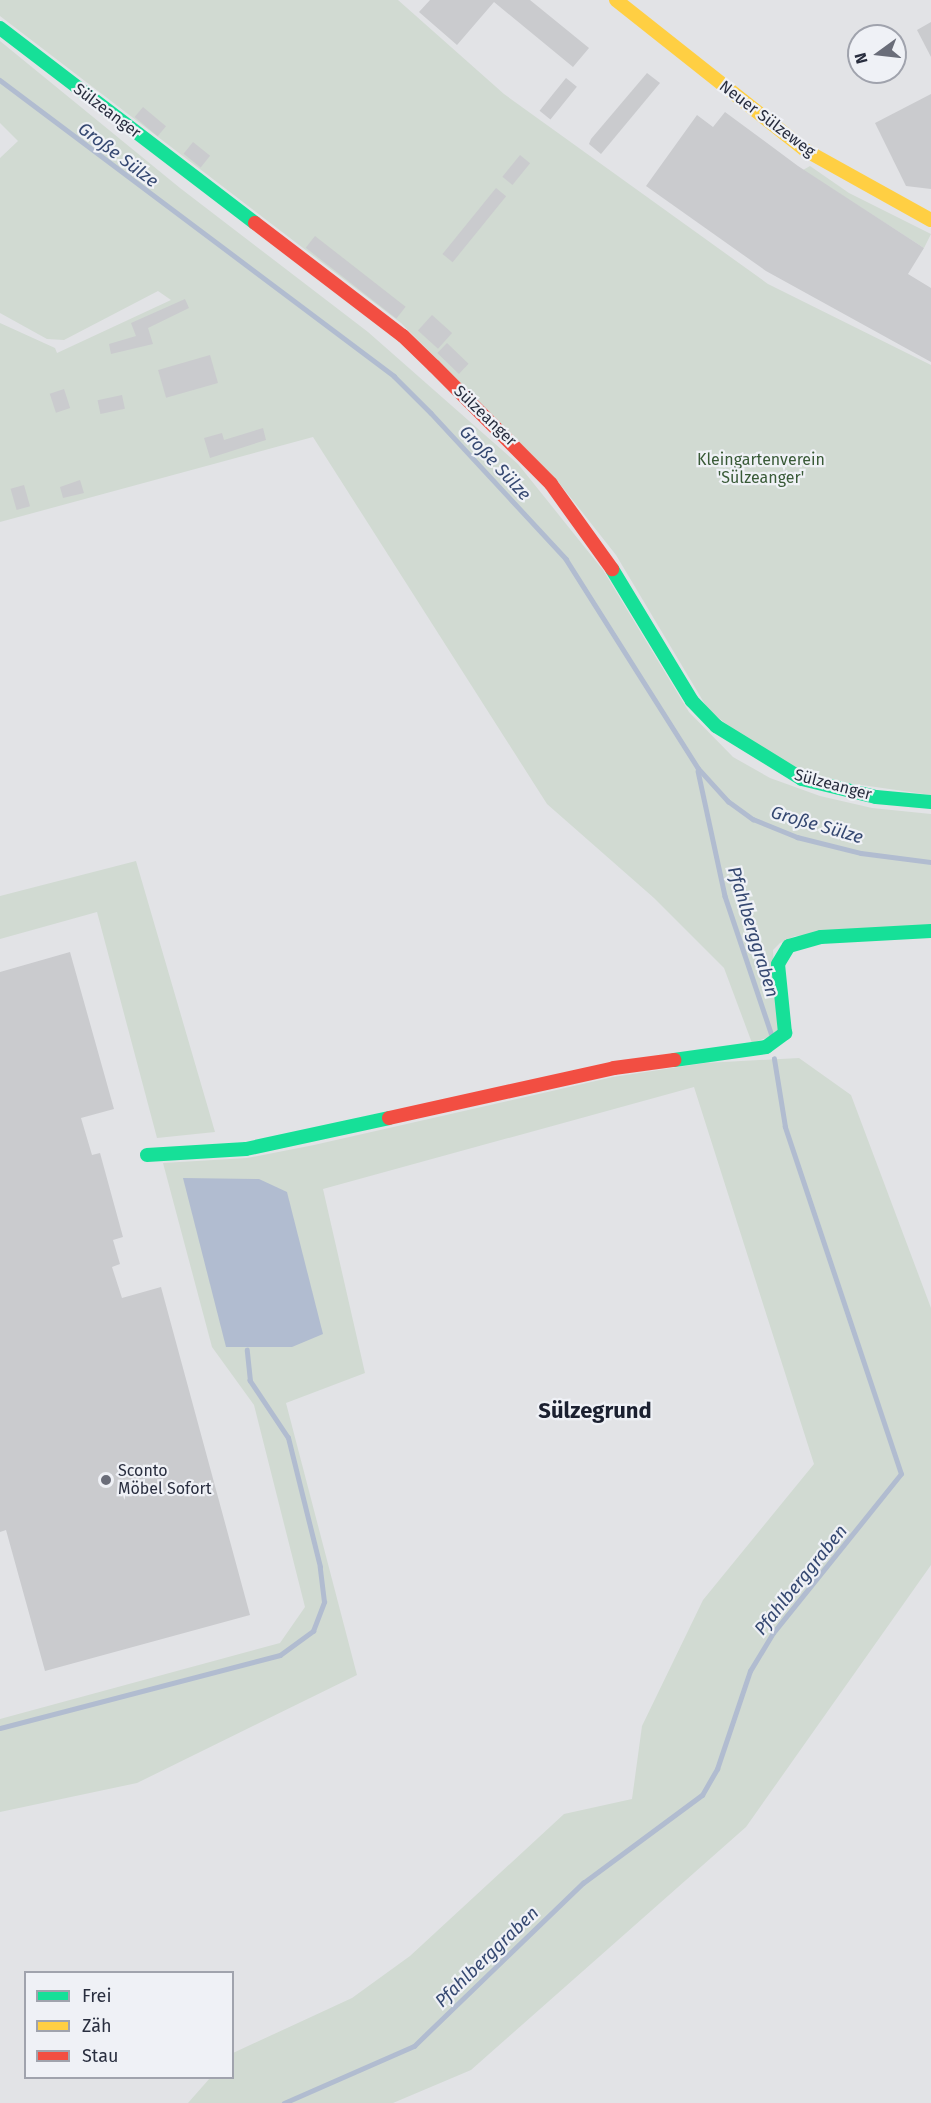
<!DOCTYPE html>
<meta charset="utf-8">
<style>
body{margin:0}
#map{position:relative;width:931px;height:2103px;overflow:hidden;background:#e2e3e6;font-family:"Fira Sans",sans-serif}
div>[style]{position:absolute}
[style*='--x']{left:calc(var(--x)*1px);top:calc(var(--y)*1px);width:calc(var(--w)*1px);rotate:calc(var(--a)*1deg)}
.green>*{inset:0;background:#d1dad2}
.water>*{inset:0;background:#b1bcd0}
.stream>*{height:4.5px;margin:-2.25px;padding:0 2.25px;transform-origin:2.25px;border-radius:2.25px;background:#b1bcd0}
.building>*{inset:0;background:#cacbce;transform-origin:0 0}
.fast>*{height:14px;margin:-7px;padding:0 7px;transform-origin:7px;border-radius:7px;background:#16e098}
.slow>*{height:14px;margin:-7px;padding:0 7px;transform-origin:7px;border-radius:7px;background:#ffcf43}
.jam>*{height:14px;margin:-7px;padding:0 7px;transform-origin:7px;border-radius:7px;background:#f24e42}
.dots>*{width:16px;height:16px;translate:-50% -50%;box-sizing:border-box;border:3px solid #eff1f6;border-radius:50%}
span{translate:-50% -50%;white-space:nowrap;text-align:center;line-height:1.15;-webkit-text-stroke:4.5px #eff1f6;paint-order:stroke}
.street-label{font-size:16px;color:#292e3f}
.park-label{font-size:16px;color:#395a37}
.poi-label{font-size:16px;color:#292e3f}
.left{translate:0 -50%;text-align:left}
.water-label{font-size:18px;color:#354871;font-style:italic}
.district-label{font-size:22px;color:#1b2030;font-weight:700}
.legend{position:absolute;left:24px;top:1971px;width:210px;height:108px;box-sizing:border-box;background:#eff1f6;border:2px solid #a0a3ad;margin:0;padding:8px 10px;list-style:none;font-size:18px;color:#292e3f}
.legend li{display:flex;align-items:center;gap:12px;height:30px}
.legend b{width:30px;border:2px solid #a0a3ad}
.north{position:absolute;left:847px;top:24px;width:60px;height:60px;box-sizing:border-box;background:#eff1f6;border:2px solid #a0a3ad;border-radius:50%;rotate:255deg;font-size:16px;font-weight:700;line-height:24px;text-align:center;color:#292e3f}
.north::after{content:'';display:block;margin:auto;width:21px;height:27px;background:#6a6d79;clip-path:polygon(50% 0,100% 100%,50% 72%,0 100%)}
</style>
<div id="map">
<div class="green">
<i style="clip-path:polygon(0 0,398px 0,504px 94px,768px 284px,931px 365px,931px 795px,827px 780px,768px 755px,709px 711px,616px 555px,556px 479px,401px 323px,0 16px)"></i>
<i style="clip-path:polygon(0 41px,180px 188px,368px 332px,518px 464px,603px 570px,689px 712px,733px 757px,770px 778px,820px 796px,872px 808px,931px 814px,931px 926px,795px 936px,780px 943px,773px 950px,778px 1034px,752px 1043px,724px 968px,654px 898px,547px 804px,313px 437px,0 522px,0 323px,55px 348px,57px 353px,171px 300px,158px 291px,64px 340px,47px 339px,0 313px,0 158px,18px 141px,0 123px)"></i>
<i style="clip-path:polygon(810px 166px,849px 193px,931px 234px,924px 248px,803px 170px)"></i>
<i style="clip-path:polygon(136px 861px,215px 1132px,157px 1138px,97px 912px,0 939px,0 896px)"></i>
<i style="clip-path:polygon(799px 1058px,851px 1095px,931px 1308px,931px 1565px,746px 1827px,471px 2070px,393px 2103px,188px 2103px,210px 2078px,232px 2078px,233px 2053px,352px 1998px,410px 1956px,564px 1814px,632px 1799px,642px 1726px,703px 1600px,814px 1464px,694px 1087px,323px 1189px,365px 1373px,286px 1403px,357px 1675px,137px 1783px,0 1812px,0 1719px,280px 1643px,305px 1607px,254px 1405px,212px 1347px,163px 1163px,247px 1158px,314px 1145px,613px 1077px,705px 1063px)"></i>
</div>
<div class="water">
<i style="clip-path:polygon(183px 1178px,259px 1179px,287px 1192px,323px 1334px,292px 1347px,226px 1347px)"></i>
</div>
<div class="stream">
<i style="--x:0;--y:80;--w:493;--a:36.9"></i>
<i style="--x:394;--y:376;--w:52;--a:45"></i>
<i style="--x:431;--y:413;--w:199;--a:47.2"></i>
<i style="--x:566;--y:559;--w:247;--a:57.7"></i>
<i style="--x:698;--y:768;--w:45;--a:47.7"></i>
<i style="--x:728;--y:801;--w:31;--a:36"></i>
<i style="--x:753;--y:819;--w:48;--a:22.2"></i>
<i style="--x:797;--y:837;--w:66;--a:14"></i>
<i style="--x:861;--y:853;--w:71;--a:7.3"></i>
<i style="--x:698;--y:771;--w:128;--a:77.8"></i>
<i style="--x:725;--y:896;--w:145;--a:71.4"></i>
<i style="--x:0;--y:1728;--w:289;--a:-14.6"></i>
<i style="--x:280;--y:1655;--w:41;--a:-36"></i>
<i style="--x:313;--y:1631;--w:31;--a:-69"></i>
<i style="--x:324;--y:1602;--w:35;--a:-97"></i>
<i style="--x:320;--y:1567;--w:133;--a:-103.9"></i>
<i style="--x:288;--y:1438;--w:69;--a:-123.7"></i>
<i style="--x:250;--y:1381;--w:31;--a:-96"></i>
<i style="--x:284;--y:2103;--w:142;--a:-23.7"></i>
<i style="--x:414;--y:2046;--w:235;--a:-44"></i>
<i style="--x:583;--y:1883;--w:148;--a:-36.5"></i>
<i style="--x:702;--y:1795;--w:30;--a:-60"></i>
<i style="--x:717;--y:1769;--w:103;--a:-71.4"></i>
<i style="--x:750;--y:1671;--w:44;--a:-58.8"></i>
<i style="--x:773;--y:1633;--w:204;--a:-51.2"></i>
<i style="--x:901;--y:1474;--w:366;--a:-108.5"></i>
<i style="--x:785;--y:1127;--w:69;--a:-99.2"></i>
</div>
<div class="building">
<i style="clip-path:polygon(430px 0,530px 0,589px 48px,573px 67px,494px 2px,457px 45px,419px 12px)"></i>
<i style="clip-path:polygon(931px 22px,931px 57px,917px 30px)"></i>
<i style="clip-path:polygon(647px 73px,660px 83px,601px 154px,589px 144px,591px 139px)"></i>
<i style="left:566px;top:78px;width:14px;height:42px;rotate:39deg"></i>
<i style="clip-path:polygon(931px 94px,931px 189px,906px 186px,875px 123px)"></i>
<i style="left:143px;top:107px;width:30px;height:13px;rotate:40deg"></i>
<i style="clip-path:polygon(725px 112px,798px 166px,924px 248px,908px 274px,931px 288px,931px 362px,766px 271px,646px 186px,697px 115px,713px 127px)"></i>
<i style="left:193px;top:142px;width:22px;height:15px;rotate:39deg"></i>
<i style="left:520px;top:155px;width:13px;height:28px;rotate:39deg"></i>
<i style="left:496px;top:188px;width:13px;height:85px;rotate:39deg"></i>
<i style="left:315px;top:236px;width:115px;height:15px;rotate:38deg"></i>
<i style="clip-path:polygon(185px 299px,189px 308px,148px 328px,153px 344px,111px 354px,109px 344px,136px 336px,131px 323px)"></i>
<i style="left:432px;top:315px;width:27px;height:21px;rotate:42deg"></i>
<i style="left:447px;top:343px;width:30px;height:14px;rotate:44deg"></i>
<i style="left:210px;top:355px;width:29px;height:54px;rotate:74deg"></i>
<i style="left:64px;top:389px;width:20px;height:15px;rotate:72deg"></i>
<i style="left:122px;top:395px;width:14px;height:25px;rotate:78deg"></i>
<i style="clip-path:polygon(263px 428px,266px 440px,210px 458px,204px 438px,222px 433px,224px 440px)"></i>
<i style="clip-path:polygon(80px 480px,84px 493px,63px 498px,60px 487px)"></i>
<i style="left:24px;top:485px;width:22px;height:14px;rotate:74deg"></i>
<i style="clip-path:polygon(70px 952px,114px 1109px,81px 1118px,92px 1155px,100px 1153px,123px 1237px,113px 1240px,120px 1264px,112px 1267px,122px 1298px,161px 1287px,250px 1615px,45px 1671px,6px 1530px,0 1532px,0 972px)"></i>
</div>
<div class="fast">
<i style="--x:0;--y:28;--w:321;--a:37.4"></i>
<i style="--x:612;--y:569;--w:154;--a:58.8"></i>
<i style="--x:692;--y:701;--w:35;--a:46"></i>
<i style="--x:716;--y:726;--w:101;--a:31.6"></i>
<i style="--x:802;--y:779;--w:76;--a:13.7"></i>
<i style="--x:876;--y:797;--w:55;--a:5.2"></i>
<i style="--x:674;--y:1060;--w:93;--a:-8"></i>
<i style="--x:766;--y:1047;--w:24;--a:-36"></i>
<i style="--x:785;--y:1033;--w:69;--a:-95.8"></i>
<i style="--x:778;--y:964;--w:21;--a:-59"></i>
<i style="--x:789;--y:946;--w:33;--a:-16"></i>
<i style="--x:821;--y:937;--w:110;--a:-3.1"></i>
<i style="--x:147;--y:1155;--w:99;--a:-3.5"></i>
<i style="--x:246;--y:1149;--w:146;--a:-12.2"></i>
</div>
<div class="slow">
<i style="--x:616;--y:0;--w:241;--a:38.4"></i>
<i style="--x:805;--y:150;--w:144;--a:29.1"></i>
</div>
<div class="jam">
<i style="--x:255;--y:223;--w:186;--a:37.4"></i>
<i style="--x:403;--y:336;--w:43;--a:44.1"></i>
<i style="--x:434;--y:366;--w:166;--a:45.2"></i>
<i style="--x:551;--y:484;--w:105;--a:54.3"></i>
<i style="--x:389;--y:1118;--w:230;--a:-12.5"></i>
<i style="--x:614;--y:1068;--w:61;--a:-7.6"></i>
</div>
<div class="dots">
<i style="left:106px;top:1480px;background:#6a6d79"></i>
</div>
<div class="street-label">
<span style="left:107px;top:111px;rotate:37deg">Sülzeanger</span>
<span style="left:767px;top:119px;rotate:37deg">Neuer Sülzeweg</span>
<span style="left:485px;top:416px;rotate:44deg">Sülzeanger</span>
<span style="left:833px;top:785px;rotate:15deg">Sülzeanger</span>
</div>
<div class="park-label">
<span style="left:761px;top:469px">Kleingartenverein<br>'Sülzeanger'</span>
</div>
<div class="poi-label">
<span class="left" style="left:118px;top:1480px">Sconto<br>Möbel Sofort</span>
</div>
<div class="water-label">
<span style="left:118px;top:155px;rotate:37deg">Große Sülze</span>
<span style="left:495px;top:463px;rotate:47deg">Große Sülze</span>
<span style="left:817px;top:825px;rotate:16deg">Große Sülze</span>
<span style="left:753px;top:932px;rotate:73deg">Pfahlberggraben</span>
<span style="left:801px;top:1580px;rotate:-51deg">Pfahlberggraben</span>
<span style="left:487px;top:1957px;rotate:-44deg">Pfahlberggraben</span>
</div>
<div class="district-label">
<span style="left:595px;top:1411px">Sülzegrund</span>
</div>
<ul class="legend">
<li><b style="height:8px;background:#16e098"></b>Frei</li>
<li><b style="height:8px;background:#ffcf43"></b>Zäh</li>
<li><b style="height:8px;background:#f24e42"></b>Stau</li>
</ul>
<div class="north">N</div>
</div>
